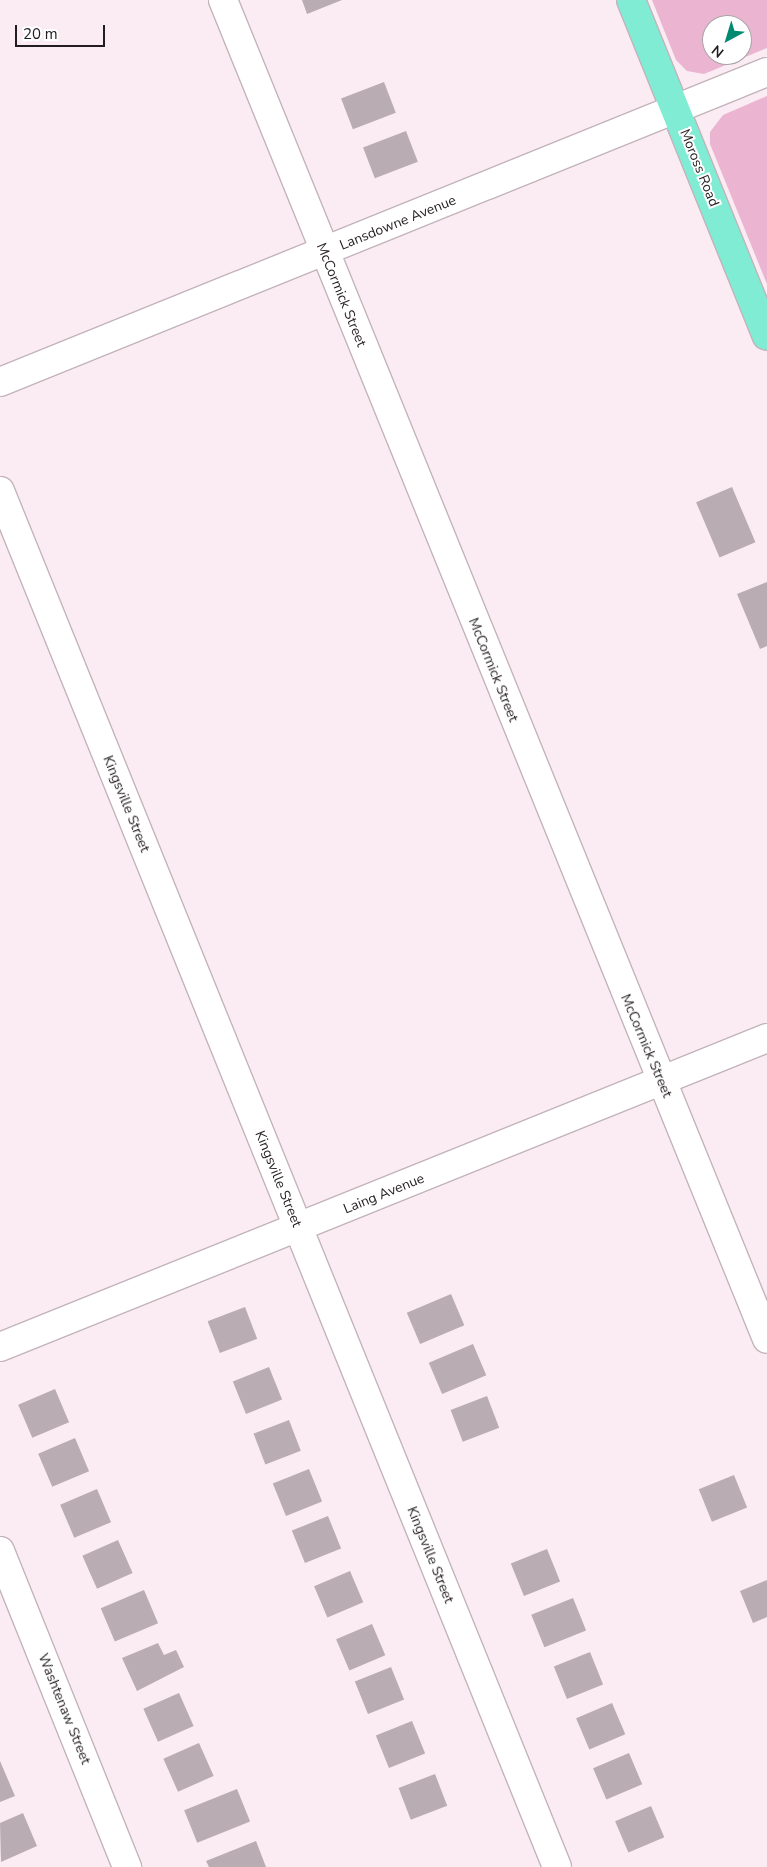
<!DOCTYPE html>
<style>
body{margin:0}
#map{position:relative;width:767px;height:1867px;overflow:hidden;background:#fbebf3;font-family:"Nunito Sans",sans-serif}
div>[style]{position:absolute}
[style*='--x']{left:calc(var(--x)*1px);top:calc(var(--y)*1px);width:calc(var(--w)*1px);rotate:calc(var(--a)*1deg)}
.green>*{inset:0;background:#ebb5d2}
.building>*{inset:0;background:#baacb3;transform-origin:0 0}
.roads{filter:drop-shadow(1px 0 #c3b4bb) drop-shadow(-1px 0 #c3b4bb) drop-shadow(0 1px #c3b4bb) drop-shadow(0 -1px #c3b4bb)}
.minor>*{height:28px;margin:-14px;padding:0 14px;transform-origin:14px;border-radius:14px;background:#fff}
.major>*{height:28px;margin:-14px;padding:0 14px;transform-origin:14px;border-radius:14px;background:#80ecd4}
span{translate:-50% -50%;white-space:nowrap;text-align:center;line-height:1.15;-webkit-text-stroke:4px #fff;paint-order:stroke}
.street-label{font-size:14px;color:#221c1f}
.north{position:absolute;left:702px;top:15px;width:50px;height:50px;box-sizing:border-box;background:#fff;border:1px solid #a7a4a5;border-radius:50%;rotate:219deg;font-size:14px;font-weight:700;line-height:20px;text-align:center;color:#221c1f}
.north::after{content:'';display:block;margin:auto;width:18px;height:22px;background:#018a70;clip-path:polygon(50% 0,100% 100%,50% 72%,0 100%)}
.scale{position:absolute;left:15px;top:25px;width:90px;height:22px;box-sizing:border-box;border:2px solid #221c1f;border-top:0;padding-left:6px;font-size:15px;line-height:18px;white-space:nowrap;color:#221c1f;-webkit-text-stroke:4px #fff;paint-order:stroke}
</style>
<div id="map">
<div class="green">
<i style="clip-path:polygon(evenodd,652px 0,767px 0,767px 48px,704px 74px,687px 71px,676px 60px,652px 0,712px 25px,742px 25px,742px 55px,712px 55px,712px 25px)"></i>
<i style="clip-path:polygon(767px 96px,767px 284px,710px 144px,710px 132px,723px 115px)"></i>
</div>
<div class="building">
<i style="clip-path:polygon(302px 0,342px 0,307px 14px)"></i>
<i style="left:384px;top:82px;width:33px;height:46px;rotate:69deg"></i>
<i style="left:406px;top:131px;width:33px;height:46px;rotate:69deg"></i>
<i style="left:732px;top:487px;width:60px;height:39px;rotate:67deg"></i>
<i style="clip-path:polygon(767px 582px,767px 646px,760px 649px,737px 594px)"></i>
<i style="left:451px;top:1294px;width:34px;height:48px;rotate:67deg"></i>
<i style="left:245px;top:1307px;width:34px;height:40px;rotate:69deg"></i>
<i style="left:473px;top:1344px;width:34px;height:48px;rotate:67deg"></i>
<i style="left:269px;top:1367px;width:35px;height:39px;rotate:68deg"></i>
<i style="left:55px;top:1389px;width:36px;height:40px;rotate:67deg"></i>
<i style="left:487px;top:1396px;width:34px;height:39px;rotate:69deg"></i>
<i style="left:289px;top:1420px;width:33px;height:38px;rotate:69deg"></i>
<i style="left:75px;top:1438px;width:36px;height:40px;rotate:67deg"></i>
<i style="left:309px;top:1469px;width:35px;height:39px;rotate:68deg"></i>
<i style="left:734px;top:1475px;width:35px;height:38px;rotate:68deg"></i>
<i style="left:97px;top:1489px;width:36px;height:40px;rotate:67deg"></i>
<i style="left:328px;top:1516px;width:35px;height:39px;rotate:68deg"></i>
<i style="left:118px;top:1540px;width:36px;height:39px;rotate:66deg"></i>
<i style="left:547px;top:1549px;width:35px;height:39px;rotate:68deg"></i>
<i style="left:350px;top:1571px;width:34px;height:39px;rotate:67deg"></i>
<i style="clip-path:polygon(767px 1580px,767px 1617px,753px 1623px,740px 1591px)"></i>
<i style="left:144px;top:1590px;width:36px;height:47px;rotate:67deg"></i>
<i style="left:573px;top:1598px;width:35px;height:45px;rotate:68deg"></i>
<i style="left:372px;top:1624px;width:34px;height:39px;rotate:67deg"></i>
<i style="clip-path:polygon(158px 1643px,164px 1655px,176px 1650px,184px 1667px,137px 1691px,122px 1658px)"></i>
<i style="left:590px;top:1652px;width:35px;height:39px;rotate:68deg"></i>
<i style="left:391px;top:1667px;width:35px;height:39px;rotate:68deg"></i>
<i style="left:179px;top:1693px;width:36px;height:39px;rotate:66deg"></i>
<i style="left:612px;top:1703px;width:34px;height:39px;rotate:67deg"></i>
<i style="left:412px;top:1721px;width:35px;height:39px;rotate:68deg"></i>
<i style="left:199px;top:1743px;width:36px;height:39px;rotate:66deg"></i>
<i style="left:629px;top:1753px;width:34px;height:39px;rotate:67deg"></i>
<i style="clip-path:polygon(0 1761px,15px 1796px,0 1802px)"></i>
<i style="left:435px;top:1774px;width:34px;height:39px;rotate:69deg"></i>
<i style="left:237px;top:1789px;width:35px;height:57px;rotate:68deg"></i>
<i style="left:651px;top:1806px;width:34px;height:39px;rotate:67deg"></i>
<i style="clip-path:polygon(23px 1813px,37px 1846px,1px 1862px,0 1823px)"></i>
<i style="clip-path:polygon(256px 1841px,266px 1867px,209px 1867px,206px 1861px)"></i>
</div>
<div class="roads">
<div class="minor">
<i style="--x:223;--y:0;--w:1445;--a:67.89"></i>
<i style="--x:0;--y:382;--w:827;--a:-22.01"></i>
<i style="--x:0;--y:491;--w:1484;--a:67.96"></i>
<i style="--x:0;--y:1347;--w:827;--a:-21.94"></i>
<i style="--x:0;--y:1551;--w:341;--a:68.1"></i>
</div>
<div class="major">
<i style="--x:631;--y:0;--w:362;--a:68"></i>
</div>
</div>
<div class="street-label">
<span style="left:699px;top:168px;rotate:68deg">Moross Road</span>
<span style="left:398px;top:223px;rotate:-22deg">Lansdowne Avenue</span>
<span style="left:341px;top:295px;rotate:68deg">McCormick Street</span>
<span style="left:493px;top:670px;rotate:68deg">McCormick Street</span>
<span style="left:126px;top:804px;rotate:68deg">Kingsville Street</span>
<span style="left:646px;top:1046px;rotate:67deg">McCormick Street</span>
<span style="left:278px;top:1179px;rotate:68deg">Kingsville Street</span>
<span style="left:384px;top:1194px;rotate:-22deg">Laing Avenue</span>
<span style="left:430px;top:1555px;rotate:68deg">Kingsville Street</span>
<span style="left:64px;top:1709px;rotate:68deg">Washtenaw Street</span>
</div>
<div class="north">N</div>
<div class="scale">20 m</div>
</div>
